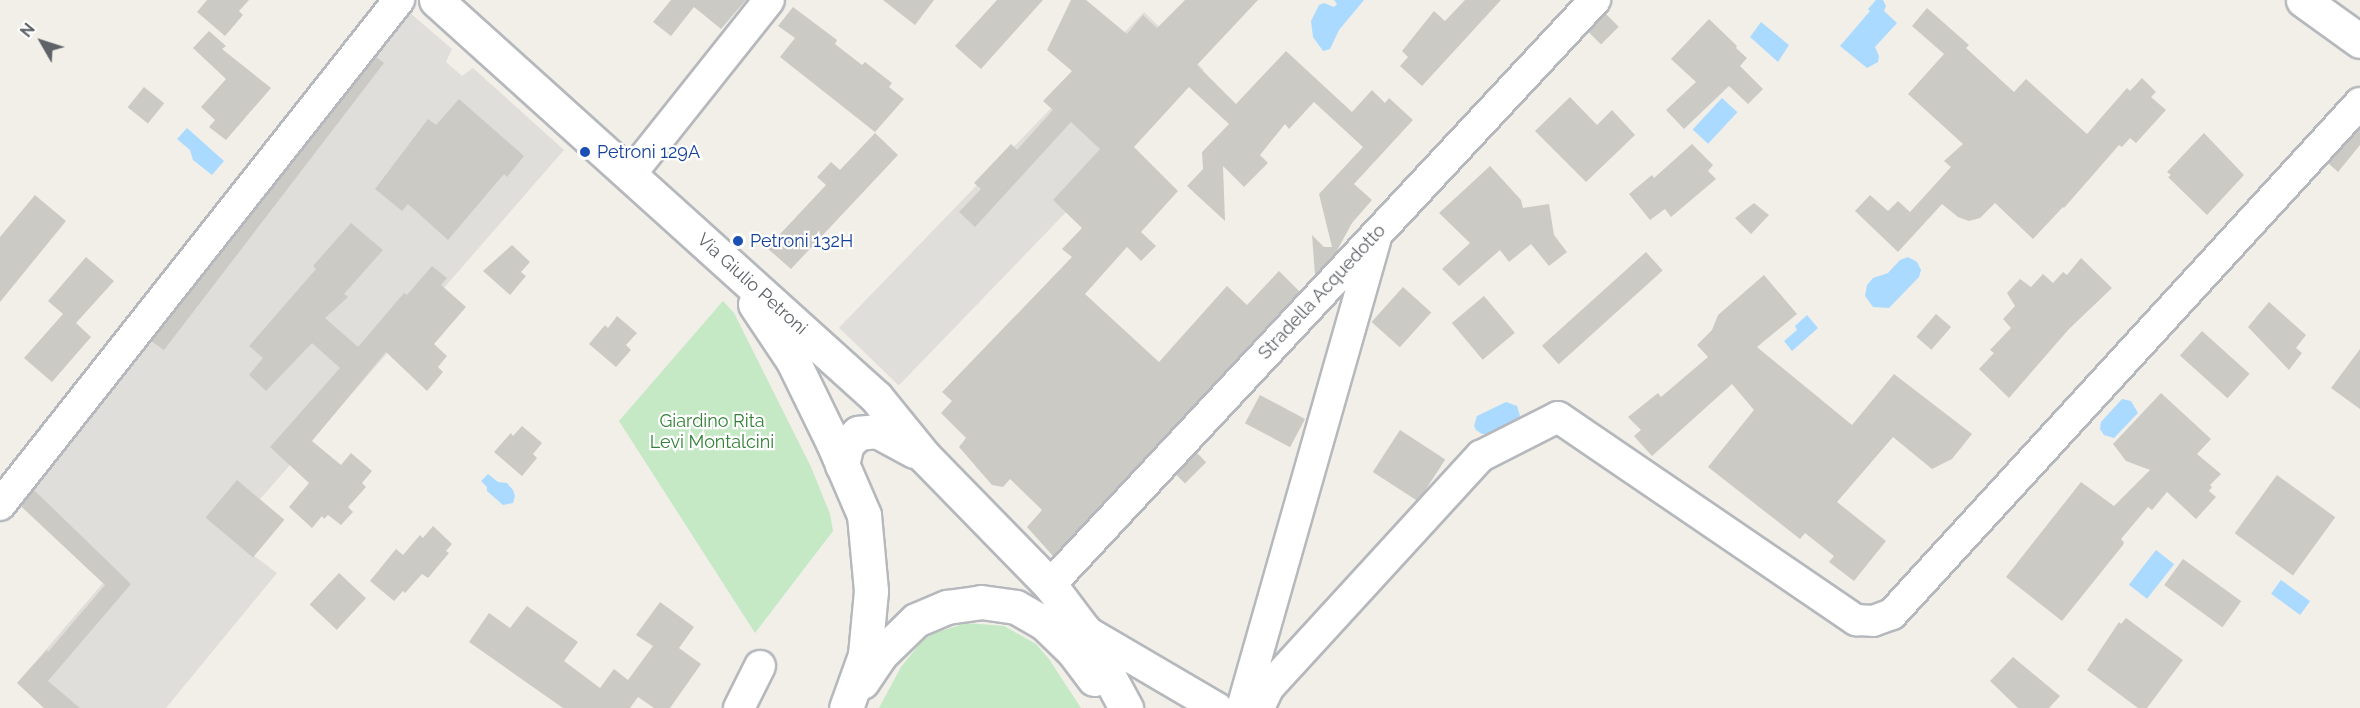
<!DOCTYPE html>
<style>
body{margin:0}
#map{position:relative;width:2360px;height:708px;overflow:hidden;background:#f1efe8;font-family:Raleway,sans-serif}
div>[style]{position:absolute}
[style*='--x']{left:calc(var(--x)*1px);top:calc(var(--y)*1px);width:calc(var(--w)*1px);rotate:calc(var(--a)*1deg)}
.industrial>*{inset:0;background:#e0deda;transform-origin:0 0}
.green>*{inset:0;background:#c5e8c5}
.water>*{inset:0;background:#aadaff;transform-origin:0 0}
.building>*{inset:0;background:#cccac5;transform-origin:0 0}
.roads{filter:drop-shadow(2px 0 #b5b8bc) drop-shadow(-2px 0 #b5b8bc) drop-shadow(0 2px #b5b8bc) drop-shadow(0 -2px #b5b8bc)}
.street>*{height:30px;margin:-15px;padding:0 15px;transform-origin:15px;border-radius:15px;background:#fff}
.secondary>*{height:33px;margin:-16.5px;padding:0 16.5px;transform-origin:16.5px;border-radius:16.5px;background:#fff}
.dots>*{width:16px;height:16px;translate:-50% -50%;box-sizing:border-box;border:3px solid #fff;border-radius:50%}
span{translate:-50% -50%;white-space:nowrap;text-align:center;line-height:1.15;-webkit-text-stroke:4.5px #fff;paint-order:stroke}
.transit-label{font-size:18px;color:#164399}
.left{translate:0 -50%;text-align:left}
.street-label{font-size:18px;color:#5f6368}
.park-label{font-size:18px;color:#348238}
.north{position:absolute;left:12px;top:12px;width:60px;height:60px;-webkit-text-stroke:4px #fff;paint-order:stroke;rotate:309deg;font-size:16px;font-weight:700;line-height:24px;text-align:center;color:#5f6368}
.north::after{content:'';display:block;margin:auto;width:21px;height:27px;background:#5f6368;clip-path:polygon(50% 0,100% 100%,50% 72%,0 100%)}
</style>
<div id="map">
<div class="industrial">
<i style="clip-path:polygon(409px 12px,452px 49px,446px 62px,462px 76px,473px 68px,564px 150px,228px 536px,277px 573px,166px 708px,44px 708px,17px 683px,103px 583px,14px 500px,397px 13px)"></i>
<i style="left:1144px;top:12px;width:83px;height:439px;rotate:44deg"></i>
</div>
<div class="green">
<i style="clip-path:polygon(723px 301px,734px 313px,811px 467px,830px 514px,833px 531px,755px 633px,619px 421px)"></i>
<i style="clip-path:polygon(967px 623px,1004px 626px,1036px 644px,1049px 659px,1081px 708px,879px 708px,901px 667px,922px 641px,934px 633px)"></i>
</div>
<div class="water">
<i style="clip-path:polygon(1334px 0,1364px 0,1339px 30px,1330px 49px,1323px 51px,1313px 37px,1311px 21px,1319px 5px,1324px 3px,1334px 7px,1337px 4px)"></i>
<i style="clip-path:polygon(1876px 0,1883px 0,1886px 6px,1884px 11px,1897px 23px,1875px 47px,1879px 56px,1878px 62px,1867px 68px,1840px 46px,1870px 11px,1868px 9px)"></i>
<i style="clip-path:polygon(1761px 22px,1789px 45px,1778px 62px,1750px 37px)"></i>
<i style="left:1722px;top:98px;width:21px;height:43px;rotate:43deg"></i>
<i style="clip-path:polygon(187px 128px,224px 161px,212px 175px,193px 160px,190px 150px,177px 139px)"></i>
<i style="clip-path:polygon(1908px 257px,1917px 262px,1921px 270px,1919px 277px,1889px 308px,1873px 307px,1865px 296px,1867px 285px,1873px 278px,1888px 273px,1900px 260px)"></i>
<i style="clip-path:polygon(1807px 315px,1818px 328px,1792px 351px,1784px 341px,1797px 330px,1795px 326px)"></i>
<i style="clip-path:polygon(2122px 399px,2131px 401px,2138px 413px,2114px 438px,2104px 435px,2100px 429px,2101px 422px)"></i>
<i style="clip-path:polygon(1506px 402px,1517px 406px,1520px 416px,1516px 423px,1492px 434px,1482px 434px,1476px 430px,1474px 426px,1477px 416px)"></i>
<i style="clip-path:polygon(488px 474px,498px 482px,507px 483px,513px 490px,515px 496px,513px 503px,503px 505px,487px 491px,487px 487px,481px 481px)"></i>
<i style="left:2156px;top:550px;width:23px;height:44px;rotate:38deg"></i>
<i style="left:2281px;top:580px;width:36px;height:17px;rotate:36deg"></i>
</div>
<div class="building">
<i style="clip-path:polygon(207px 0,249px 0,239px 11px,243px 15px,225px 36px,197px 12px)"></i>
<i style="clip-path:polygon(671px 0,746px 0,721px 29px,694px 7px,671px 36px,653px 22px)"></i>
<i style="clip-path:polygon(883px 0,934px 0,915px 25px)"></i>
<i style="clip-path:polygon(997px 0,1043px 0,981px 69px,955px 46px)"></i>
<i style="clip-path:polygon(1071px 0,1086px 0,1127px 34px,1143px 15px,1157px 28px,1185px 0,1258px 0,1197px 65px,1236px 104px,1286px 51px,1352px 112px,1372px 90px,1385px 103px,1389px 98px,1413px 120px,1354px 184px,1372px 200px,1352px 223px,1335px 254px,1315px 275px,1312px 235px,1324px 247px,1332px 247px,1319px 194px,1363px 147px,1314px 102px,1289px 129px,1285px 124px,1260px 155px,1268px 163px,1244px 187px,1223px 166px,1225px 221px,1187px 186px,1203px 169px,1202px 152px,1229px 124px,1189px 87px,1134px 147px,1178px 191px,1141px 232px,1156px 246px,1141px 261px,1127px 247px,1085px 294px,1159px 362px,1227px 286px,1247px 305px,1279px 271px,1300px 292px,1053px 556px,1027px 527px,1042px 510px,1010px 479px,1003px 487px,992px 485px,959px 447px,966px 438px,941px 413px,952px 401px,942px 392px,1072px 257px,1062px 249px,1082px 228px,1053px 200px,1100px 149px,1071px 122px,975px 227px,959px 212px,981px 189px,974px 183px,1011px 144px,1017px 150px,1053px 110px,1043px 101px,1072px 71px,1047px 50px)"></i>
<i style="clip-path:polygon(1465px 0,1501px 0,1422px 86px,1400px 66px,1408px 57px,1402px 51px,1434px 11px,1445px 21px)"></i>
<i style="clip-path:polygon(793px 7px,837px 40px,835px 44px,862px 65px,865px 62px,892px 83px,889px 87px,904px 99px,875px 132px,780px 57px,795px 38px,778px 26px)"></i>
<i style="clip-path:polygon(1927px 8px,1969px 45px,1966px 48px,2014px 92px,2026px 79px,2087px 134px,2127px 88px,2130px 91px,2142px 78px,2156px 92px,2151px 97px,2166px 110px,2136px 143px,2130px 138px,2122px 147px,2119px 145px,2064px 208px,2063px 207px,2033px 239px,1995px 203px,1980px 218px,1969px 221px,1958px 217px,1942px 204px,1898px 252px,1855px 211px,1870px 195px,1888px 211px,1898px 201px,1910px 212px,1951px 167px,1944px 161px,1963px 144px,1908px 94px,1944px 54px,1912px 26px)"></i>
<i style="left:1606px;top:14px;width:18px;height:25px;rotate:45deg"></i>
<i style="clip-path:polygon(1709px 19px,1737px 46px,1736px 48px,1747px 58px,1740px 66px,1763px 89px,1748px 104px,1729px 86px,1684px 129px,1666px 110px,1696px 82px,1671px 59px)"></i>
<i style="clip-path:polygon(209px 31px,226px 46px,222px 49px,271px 88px,226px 140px,209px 127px,215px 120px,201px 107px,226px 79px,193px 48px)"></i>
<i style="clip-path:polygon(376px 57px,384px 63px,164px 350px,151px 341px)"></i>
<i style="left:144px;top:87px;width:26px;height:26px;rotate:39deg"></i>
<i style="clip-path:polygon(1570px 97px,1597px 125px,1612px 110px,1635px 135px,1586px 182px,1535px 131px)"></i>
<i style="clip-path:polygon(459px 99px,524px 156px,507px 177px,504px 174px,448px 240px,408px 204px,402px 211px,375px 189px,428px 119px,436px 125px)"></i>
<i style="clip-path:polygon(2360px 129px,2360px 145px,2338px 172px,2328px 163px)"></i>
<i style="clip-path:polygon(875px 133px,898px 155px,791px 269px,767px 248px,826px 185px,817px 177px,831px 162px,840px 170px)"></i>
<i style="clip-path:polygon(2204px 133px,2244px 175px,2207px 215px,2168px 177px,2171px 175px,2167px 172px)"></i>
<i style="clip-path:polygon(1692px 144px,1713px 165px,1708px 171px,1716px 179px,1671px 217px,1665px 209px,1650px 220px,1629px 194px,1652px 175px,1654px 178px)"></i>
<i style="clip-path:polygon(1490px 166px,1521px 200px,1523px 208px,1549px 204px,1554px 235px,1567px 252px,1549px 266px,1531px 244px,1509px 262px,1500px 250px,1459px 286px,1442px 269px,1470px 243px,1439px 213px)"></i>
<i style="clip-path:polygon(35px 195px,66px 221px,0 302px,0 237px)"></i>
<i style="clip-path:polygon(1754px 203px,1769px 215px,1751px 234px,1735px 218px)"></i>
<i style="clip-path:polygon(351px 223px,383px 250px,344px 294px,348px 297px,325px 318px,358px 347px,404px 293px,407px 295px,432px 266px,447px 278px,441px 285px,466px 307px,434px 344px,447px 356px,438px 367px,443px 372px,427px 391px,386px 352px,312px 441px,341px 465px,351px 453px,372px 471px,362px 483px,366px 487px,348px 507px,353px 512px,341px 525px,328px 515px,324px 519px,322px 516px,312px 528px,289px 507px,309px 483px,270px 447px,340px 368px,312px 343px,266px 391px,249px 375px,263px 358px,249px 346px,316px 269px,313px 266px)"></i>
<i style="clip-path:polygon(512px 245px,530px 262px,521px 272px,526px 276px,510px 295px,483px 271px)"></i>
<i style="left:1646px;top:252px;width:25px;height:140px;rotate:48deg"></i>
<i style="clip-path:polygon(86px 257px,114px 281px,76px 323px,91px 337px,52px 382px,24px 358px,63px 314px,48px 301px)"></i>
<i style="clip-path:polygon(2081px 258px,2112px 288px,2069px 329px,2009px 398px,1979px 369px,1994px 353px,1990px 350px,2011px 328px,2003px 319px,2015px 306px,2007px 293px,2020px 279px,2031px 287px,2043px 274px,2053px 283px,2063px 272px,2067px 275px)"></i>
<i style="clip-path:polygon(1764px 275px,1797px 314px,1757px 347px,1852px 425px,1894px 374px,1972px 434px,1952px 459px,1932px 469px,1893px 437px,1837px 502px,1886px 541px,1854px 581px,1829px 562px,1834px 556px,1805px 533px,1800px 539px,1708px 467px,1754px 410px,1732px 384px,1652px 456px,1634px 436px,1641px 430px,1628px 417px,1658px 393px,1661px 397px,1708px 357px,1697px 345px,1712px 330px,1718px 315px)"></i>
<i style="left:1403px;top:287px;width:38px;height:47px;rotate:42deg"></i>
<i style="left:1484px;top:296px;width:48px;height:42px;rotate:50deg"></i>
<i style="clip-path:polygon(2269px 302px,2306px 335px,2296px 348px,2302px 353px,2289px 370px,2248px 327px)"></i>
<i style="left:1936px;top:314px;width:20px;height:30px;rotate:41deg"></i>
<i style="clip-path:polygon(617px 316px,637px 333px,626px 345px,631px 350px,616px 367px,589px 344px,605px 325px,608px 328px)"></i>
<i style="left:2202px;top:331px;width:64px;height:33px;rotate:42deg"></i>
<i style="clip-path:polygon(2360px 349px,2360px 409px,2331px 388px)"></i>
<i style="clip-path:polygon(2161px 393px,2211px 439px,2197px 454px,2221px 474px,2210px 485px,2212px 487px,2209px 491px,2216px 497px,2196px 519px,2167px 492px,2152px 510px,2148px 507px,2121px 539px,2124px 542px,2123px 545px,2062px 621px,2006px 577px,2081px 482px,2114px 506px,2150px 470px,2126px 461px,2113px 444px)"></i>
<i style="left:1260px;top:395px;width:51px;height:32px;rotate:28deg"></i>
<i style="clip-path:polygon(522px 426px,542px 443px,533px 454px,537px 458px,522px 476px,494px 452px,511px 433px,513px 436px)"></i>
<i style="left:1400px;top:430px;width:54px;height:50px;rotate:33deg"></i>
<i style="left:1197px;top:453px;width:13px;height:30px;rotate:45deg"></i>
<i style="left:2277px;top:475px;width:72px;height:72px;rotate:36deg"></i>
<i style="left:237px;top:480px;width:62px;height:49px;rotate:40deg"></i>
<i style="clip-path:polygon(34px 490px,131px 584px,48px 681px,80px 708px,44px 708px,17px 683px,47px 650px,48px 652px,105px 585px,21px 506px)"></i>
<i style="clip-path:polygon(433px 526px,452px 544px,446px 551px,449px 553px,428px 578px,422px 574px,405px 593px,403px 591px,394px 601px,370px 581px,396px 549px,403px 555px,420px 535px,423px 538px)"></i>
<i style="left:2183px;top:559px;width:72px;height:32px;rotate:36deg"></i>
<i style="left:339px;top:573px;width:37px;height:43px;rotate:43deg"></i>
<i style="clip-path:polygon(660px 602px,694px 627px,679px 648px,701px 664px,670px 708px,654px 708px,638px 697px,630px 708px,563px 708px,469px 642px,489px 613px,510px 628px,527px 606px,578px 642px,564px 661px,600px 688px,614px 669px,628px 680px,653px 646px,636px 635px)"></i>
<i style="clip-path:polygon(2126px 618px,2183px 660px,2147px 708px,2138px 708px,2087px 670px,2119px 622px,2121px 624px)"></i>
<i style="clip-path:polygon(2013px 657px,2060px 696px,2049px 708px,2018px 708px,1990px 681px)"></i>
</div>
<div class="roads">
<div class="street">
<i style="--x:630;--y:175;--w:223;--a:-51.5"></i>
<i style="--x:0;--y:505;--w:644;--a:-51.69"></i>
<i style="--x:1050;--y:585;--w:800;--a:-47.03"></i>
<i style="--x:1084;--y:630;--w:154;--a:30.4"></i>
<i style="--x:739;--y:708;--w:47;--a:-63.4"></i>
<i style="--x:1242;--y:708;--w:487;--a:-74.1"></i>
<i style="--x:1259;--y:708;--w:23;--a:-65"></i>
<i style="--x:1269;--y:687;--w:314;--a:-47.5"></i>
<i style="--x:1481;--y:456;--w:86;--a:-26.9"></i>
<i style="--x:1558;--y:417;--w:361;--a:34.3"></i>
<i style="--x:1856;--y:620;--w:17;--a:3"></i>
<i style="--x:1873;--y:621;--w:20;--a:-20"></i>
<i style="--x:1892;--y:614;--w:693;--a:-47.51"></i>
</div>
<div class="secondary">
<i style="--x:436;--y:0;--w:593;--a:42.06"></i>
<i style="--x:876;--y:397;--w:76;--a:50.9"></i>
<i style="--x:924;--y:456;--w:180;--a:45.7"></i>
<i style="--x:1050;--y:585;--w:56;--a:52.9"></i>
<i style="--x:1084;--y:630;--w:89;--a:61.7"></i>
<i style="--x:2303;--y:0;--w:70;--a:35.7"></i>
<i style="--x:755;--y:304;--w:69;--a:56.3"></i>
<i style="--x:793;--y:361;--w:91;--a:64"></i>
<i style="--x:833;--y:443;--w:78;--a:66.7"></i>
<i style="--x:864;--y:515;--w:76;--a:84.7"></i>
<i style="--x:871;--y:591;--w:64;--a:95.4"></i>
<i style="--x:865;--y:655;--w:56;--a:109.7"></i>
<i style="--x:842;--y:465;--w:22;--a:-77"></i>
<i style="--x:847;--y:444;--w:16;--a:-45"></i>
<i style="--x:858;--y:433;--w:19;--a:-6"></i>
<i style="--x:877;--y:431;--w:42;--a:28.4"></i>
<i style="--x:862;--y:682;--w:32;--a:-56"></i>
<i style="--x:880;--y:655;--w:50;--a:-44.2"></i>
<i style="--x:916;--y:620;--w:34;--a:-23"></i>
<i style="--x:947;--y:607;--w:34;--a:-8"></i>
<i style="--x:981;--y:602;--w:35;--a:8"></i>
<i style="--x:1016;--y:607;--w:32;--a:30"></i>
<i style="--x:1044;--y:623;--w:40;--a:44"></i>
<i style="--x:1073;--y:651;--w:35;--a:53"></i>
</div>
</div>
<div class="dots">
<i style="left:585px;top:152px;background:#1a4fb4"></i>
<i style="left:738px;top:241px;background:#1a4fb4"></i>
</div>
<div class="transit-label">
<span class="left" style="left:597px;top:152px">Petroni 129A</span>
<span class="left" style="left:750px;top:241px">Petroni 132H</span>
</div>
<div class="street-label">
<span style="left:752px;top:284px;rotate:42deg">Via Giulio Petroni</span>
<span style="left:1322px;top:292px;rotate:-47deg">Stradella Acquedotto</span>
</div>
<div class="park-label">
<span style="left:712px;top:432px">Giardino Rita<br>Levi Montalcini</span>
</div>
<div class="north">N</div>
</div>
